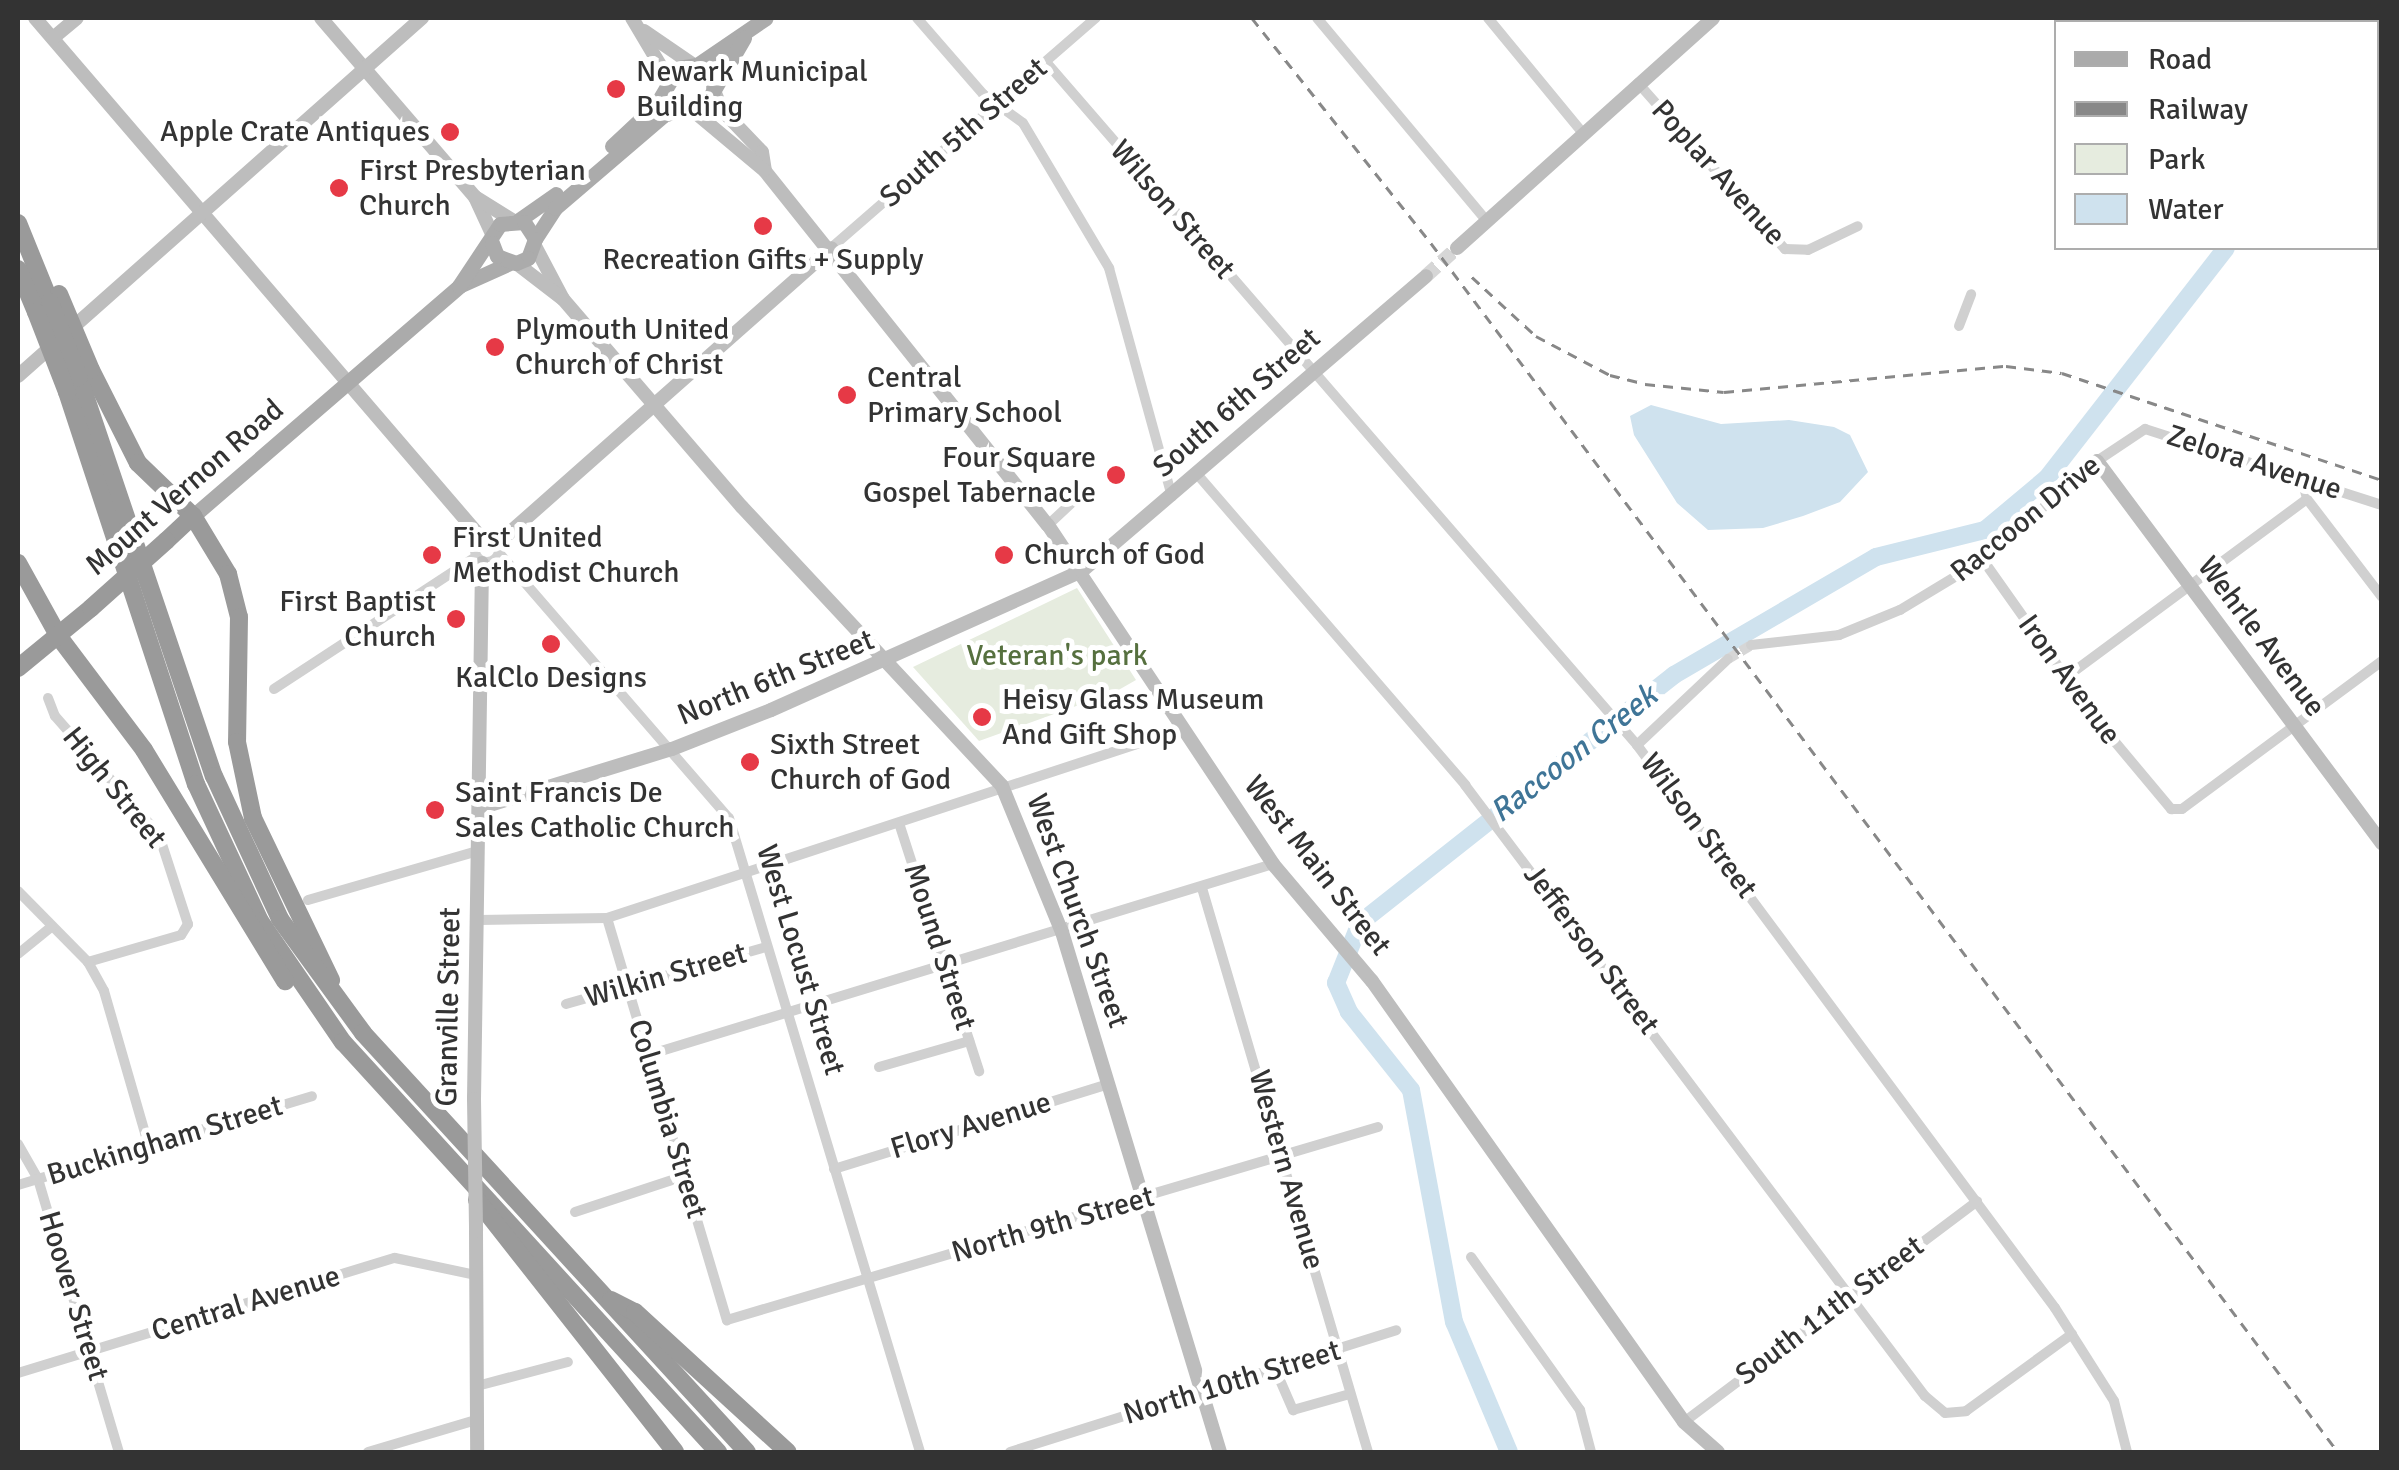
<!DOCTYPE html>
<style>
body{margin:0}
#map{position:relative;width:2399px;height:1470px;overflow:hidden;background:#fff;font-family:Signika,sans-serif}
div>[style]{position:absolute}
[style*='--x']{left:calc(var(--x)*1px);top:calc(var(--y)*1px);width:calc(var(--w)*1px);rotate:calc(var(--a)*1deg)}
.green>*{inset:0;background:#e6ecdf}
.water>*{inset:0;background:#cfe2ee}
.river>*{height:18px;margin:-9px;padding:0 9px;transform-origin:9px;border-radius:9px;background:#cfe2ee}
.street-tunnel>*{height:10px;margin-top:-5px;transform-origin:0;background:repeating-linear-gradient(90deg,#d6d6d6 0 10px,transparent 0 15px)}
.secondary-tunnel>*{height:14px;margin-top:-7px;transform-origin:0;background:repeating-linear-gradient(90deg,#d6d6d6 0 14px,transparent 0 21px)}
.street>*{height:10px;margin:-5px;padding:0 5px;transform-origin:5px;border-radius:5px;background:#d0d0d0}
.street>.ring{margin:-5px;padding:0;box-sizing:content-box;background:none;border:10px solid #d0d0d0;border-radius:50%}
.secondary>*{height:14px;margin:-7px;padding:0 7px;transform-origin:7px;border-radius:7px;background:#bdbdbd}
.primary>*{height:15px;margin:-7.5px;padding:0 7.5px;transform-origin:7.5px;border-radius:7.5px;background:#ababab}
.highway>*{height:18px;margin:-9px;padding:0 9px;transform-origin:9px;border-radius:9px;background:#9a9a9a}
.rail>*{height:2.5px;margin-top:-1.25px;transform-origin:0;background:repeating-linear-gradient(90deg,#888 0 10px,transparent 0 18px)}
.secondary-bridge>*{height:14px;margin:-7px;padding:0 7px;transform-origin:7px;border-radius:7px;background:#bdbdbd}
.highway-bridge>*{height:18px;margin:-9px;padding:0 9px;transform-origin:9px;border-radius:9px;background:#9a9a9a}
.dots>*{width:28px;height:28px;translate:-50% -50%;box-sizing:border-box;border:5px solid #fff;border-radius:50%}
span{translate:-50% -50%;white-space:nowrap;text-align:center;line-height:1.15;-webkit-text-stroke:10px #fff;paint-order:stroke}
.poi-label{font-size:30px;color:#333}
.left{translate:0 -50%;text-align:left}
.right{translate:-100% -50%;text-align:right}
.street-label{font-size:30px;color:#333}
.park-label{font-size:30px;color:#56703f}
.water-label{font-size:32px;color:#3f7597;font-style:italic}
.frame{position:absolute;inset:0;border:20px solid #333;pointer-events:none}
.legend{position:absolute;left:2054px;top:20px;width:325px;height:230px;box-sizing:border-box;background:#fff;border:2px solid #adadad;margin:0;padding:12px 18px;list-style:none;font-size:30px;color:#333}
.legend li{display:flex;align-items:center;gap:20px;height:50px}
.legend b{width:50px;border:2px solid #adadad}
</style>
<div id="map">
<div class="green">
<i style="clip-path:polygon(1077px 588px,1136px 680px,1115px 692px,979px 741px,913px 667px)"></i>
</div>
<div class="water">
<i style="clip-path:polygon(1651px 405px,1721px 424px,1789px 420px,1834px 427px,1850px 435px,1868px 472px,1840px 502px,1803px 516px,1763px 528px,1708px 530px,1677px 503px,1634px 435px,1630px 416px)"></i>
</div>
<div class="river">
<i style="--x:2376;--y:105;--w:7;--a:-27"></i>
<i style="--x:1509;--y:1452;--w:141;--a:-112.9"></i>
<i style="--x:1454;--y:1322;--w:236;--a:-100.5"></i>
<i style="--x:1411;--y:1090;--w:100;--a:-128.5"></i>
<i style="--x:1349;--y:1012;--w:32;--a:-114"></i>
<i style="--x:1336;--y:983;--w:65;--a:-68.2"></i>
<i style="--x:1360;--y:923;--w:400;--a:-38.3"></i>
<i style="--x:1674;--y:675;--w:234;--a:-30.3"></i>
<i style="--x:1876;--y:557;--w:112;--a:-13.9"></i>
<i style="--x:1985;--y:530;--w:81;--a:-40"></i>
<i style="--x:2047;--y:478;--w:291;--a:-52.1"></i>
</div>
<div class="street-tunnel">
<i style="--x:1728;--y:659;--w:27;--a:-31"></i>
</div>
<div class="secondary-tunnel">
<i style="--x:1426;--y:276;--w:42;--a:-42.1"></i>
</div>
<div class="street">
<i style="--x:917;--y:18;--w:101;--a:49"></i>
<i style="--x:983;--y:94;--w:49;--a:35.9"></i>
<i style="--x:1023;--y:123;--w:169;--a:59.3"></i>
<i style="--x:1109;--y:268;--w:237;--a:74.6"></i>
<i style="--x:1317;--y:18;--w:263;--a:50.1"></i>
<i style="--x:1488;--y:18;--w:148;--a:50.5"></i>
<i style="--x:1046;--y:62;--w:903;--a:49.13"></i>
<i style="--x:1637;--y:745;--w:701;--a:53.41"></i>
<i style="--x:2055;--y:1308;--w:110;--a:57.6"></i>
<i style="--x:2114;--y:1401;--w:53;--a:75.7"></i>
<i style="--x:1638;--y:83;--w:222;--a:48.5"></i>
<i style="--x:1785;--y:249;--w:23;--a:2"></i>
<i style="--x:1808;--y:250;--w:55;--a:-25.6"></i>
<i style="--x:831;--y:248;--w:351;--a:-41"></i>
<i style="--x:1959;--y:326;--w:34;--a:-69"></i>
<i style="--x:1197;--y:474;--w:411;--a:49.2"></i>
<i style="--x:1465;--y:785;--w:765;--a:53.03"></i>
<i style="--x:1925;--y:1396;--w:26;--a:40"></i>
<i style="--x:1945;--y:1413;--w:21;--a:-5"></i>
<i style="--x:1966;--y:1411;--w:131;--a:-36"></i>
<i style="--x:2301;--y:476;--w:24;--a:75"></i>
<i style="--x:2307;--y:499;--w:123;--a:52.6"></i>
<i style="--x:1048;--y:525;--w:42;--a:-43.1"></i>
<i class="ring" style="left:475px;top:538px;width:14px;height:14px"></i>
<i style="--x:500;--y:554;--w:349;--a:49.1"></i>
<i style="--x:729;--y:818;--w:662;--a:73.23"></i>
<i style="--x:1983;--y:560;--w:194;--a:54.7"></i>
<i style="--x:2095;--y:718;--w:119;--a:50.1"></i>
<i style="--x:2171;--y:809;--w:11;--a:0"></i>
<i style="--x:2182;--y:809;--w:249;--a:-36.5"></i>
<i style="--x:1751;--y:645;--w:89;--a:-6.5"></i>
<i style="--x:1839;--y:635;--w:66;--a:-22.3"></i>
<i style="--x:1900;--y:610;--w:97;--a:-31.1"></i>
<i style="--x:1983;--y:560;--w:151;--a:-41"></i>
<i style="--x:2097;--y:461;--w:58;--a:-33.7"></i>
<i style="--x:2145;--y:429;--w:249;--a:17.8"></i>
<i style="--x:2065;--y:678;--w:301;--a:-36.5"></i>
<i style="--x:274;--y:689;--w:241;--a:-33.2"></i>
<i style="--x:48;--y:698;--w:19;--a:69"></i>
<i style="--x:55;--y:716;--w:158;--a:48.8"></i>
<i style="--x:159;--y:835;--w:94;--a:72"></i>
<i style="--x:188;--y:924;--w:13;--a:122"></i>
<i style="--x:181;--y:935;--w:97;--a:163.8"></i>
<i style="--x:1637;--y:745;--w:125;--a:-43.4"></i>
<i style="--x:899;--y:823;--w:261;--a:72.1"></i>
<i style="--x:1202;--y:888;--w:588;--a:73.6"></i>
<i style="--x:18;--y:891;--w:100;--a:45.4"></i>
<i style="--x:88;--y:962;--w:33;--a:61"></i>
<i style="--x:104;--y:991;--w:162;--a:73.9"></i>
<i style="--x:308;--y:900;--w:177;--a:-16.1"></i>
<i style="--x:607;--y:918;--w:420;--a:73.4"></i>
<i style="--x:727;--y:1320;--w:679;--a:-16.51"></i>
<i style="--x:479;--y:920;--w:128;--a:-0.9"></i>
<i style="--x:607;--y:918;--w:606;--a:-18.17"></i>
<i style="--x:18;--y:954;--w:43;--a:-39.3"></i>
<i style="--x:566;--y:1004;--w:208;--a:-15.9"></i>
<i style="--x:648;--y:1055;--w:654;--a:-16.99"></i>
<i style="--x:879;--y:1067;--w:94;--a:-16.1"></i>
<i style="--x:18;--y:1144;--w:40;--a:60.3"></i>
<i style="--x:38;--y:1179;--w:285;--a:73.5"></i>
<i style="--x:834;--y:1169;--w:287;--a:-17.2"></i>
<i style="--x:18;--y:1185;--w:307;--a:-16.8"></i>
<i style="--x:575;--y:1212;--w:115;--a:-18.3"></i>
<i style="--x:1471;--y:1257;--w:188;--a:54.5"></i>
<i style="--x:1580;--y:1410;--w:43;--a:75.3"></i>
<i style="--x:1276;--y:1371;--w:43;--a:66.4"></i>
<i style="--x:1293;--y:1410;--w:59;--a:-15.7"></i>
<i style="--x:18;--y:1373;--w:394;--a:-17"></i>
<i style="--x:395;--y:1258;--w:83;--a:11.9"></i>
<i style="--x:477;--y:1386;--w:94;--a:-14.8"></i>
<i style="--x:1684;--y:1422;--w:367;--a:-37"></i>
<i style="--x:368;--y:1452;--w:113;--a:-16.5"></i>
<i style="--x:1010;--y:1452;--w:405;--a:-17.5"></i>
</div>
<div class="secondary">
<i style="--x:35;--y:18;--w:688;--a:49.36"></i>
<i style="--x:321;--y:18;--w:236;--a:49.3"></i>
<i style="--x:475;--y:197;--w:43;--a:65.2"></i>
<i style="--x:632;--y:18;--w:72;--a:59.2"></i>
<i style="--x:644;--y:31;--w:58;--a:34.5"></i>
<i style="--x:53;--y:38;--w:31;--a:-40"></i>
<i style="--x:713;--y:88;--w:24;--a:68"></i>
<i style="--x:722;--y:110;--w:58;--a:46.4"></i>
<i style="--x:762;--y:152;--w:19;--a:81"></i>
<i style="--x:765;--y:171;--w:453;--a:51.4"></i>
<i style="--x:1048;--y:525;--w:407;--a:56.4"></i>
<i style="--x:1273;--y:864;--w:153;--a:49.8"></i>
<i style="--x:1372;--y:981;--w:540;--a:54.72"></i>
<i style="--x:1684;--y:1422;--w:45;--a:41.4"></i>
<i style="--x:691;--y:109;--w:95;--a:39.9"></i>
<i style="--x:475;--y:197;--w:44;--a:31.9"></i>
<i style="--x:535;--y:246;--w:60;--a:62.2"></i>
<i style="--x:1457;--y:248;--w:344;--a:-41.9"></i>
<i style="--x:516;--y:263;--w:59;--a:37.5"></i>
<i style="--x:563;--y:299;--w:274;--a:49.3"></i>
<i style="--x:742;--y:507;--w:381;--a:47"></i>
<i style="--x:1002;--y:786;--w:158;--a:67.7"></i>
<i style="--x:1062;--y:932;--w:543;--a:73.1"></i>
<i style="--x:18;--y:376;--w:540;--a:-41.55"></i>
<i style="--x:2097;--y:461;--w:477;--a:53.3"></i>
<i style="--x:498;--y:543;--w:445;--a:-41.5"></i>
<i style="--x:480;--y:808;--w:201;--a:-17.1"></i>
<i style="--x:672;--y:749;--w:106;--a:-21.5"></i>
<i style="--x:771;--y:710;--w:341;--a:-24.1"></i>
<i style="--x:1082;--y:571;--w:453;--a:-40.6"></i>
<i style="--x:474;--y:1099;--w:536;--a:-89.14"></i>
<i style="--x:476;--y:1231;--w:221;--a:89.7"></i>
</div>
<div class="primary">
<i style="--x:697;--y:65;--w:83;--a:-34.3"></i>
<i style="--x:612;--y:146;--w:60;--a:-43"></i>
<i style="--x:656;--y:105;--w:43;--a:-59.3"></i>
<i style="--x:678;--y:68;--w:19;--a:-9"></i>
<i style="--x:697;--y:65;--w:24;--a:48"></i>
<i style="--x:519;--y:220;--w:45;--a:-35.1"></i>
<i style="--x:535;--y:239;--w:37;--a:-57"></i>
<i style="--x:555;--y:208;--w:143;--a:-40.5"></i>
<i style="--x:664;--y:115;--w:46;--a:-18.8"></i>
<i style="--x:708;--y:100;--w:72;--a:-59.9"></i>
<i style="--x:459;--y:286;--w:56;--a:-24.3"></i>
<i style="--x:193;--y:516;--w:352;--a:-40.8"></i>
<i style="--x:459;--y:286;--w:74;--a:-56.5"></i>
<i style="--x:500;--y:224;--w:24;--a:-5"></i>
<i style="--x:524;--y:222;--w:20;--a:57"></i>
<i style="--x:535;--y:239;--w:20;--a:110"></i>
<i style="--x:528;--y:258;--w:13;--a:157"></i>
<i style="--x:516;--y:263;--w:20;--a:-160"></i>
<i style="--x:497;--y:256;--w:14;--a:-111"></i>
</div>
<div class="highway">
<i style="--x:18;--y:223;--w:85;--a:67.9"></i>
<i style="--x:18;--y:269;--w:47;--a:67.3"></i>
<i style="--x:91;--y:370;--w:104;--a:63.2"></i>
<i style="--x:138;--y:463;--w:76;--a:43.9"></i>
<i style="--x:193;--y:516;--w:68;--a:58.9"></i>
<i style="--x:228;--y:574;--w:44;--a:75.7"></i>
<i style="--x:239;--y:617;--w:125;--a:90.9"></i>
<i style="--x:237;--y:742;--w:78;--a:78.1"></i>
<i style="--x:253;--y:818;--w:180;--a:64.3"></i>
<i style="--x:79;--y:378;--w:420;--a:71.3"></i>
<i style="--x:214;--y:776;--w:157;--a:65.2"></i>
<i style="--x:280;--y:919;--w:141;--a:53.9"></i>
<i style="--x:363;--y:1033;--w:568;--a:47.5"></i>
<i style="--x:67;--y:392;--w:413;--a:71.8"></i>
<i style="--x:196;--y:784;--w:151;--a:65"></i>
<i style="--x:260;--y:921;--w:147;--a:55.6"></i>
<i style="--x:343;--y:1042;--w:556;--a:47.55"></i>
<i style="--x:166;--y:541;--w:37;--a:-43"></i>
<i style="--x:18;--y:563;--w:85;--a:61"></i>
<i style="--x:59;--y:637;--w:141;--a:53"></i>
<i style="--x:144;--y:750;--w:271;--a:58.6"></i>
<i style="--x:18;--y:668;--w:94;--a:-39.4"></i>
<i style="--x:477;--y:1200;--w:320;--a:51.8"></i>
<i style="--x:611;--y:1300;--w:27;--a:27"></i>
<i style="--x:635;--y:1312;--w:207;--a:42.5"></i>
</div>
<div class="rail">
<i style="--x:1252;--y:18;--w:288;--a:51.5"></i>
<i style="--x:1431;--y:243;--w:1511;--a:53.12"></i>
<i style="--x:1472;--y:277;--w:87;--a:42.7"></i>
<i style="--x:1536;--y:336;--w:84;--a:27.8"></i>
<i style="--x:1610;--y:375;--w:36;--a:14"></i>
<i style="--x:1645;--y:384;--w:79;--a:5.8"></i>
<i style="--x:1724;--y:392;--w:283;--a:-5.3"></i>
<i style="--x:2006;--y:366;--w:56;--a:7.1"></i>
<i style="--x:2062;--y:373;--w:337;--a:18.5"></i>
</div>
<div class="secondary-bridge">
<i style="--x:474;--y:1099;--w:132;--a:89.1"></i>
</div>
<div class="highway-bridge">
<i style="--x:59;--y:294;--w:82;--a:67.2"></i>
<i style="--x:50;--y:302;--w:81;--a:69.1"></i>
<i style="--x:36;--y:312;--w:86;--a:68.8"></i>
<i style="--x:91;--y:608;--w:101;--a:-41.8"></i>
</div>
<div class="dots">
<i style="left:616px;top:89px;background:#e63946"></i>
<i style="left:450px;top:132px;background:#e63946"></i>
<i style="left:339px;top:188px;background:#e63946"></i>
<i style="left:763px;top:226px;background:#e63946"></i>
<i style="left:495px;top:347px;background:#e63946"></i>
<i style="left:847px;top:395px;background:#e63946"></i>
<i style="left:1116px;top:475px;background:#e63946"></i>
<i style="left:432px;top:555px;background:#e63946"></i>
<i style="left:1004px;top:555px;background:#e63946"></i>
<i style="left:456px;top:619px;background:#e63946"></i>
<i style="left:551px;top:644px;background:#e63946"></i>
<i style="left:982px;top:717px;background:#e63946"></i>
<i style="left:750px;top:762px;background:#e63946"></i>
<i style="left:435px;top:810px;background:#e63946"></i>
</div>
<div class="poi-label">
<span class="left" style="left:636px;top:89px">Newark Municipal<br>Building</span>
<span class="right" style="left:430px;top:132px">Apple Crate Antiques</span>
<span class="left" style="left:359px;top:188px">First Presbyterian<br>Church</span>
<span style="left:763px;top:260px">Recreation Gifts + Supply</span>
<span class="left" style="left:515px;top:347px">Plymouth United<br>Church of Christ</span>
<span class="left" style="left:867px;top:395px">Central<br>Primary School</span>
<span class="right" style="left:1096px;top:475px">Four Square<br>Gospel Tabernacle</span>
<span class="left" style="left:452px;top:555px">First United<br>Methodist Church</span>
<span class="left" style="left:1024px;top:555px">Church of God</span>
<span class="right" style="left:436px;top:619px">First Baptist<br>Church</span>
<span style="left:551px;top:678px">KalClo Designs</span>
<span class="left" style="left:1002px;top:717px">Heisy Glass Museum<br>And Gift Shop</span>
<span class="left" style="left:770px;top:762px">Sixth Street<br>Church of God</span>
<span class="left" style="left:455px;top:810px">Saint Francis De<br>Sales Catholic Church</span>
</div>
<div class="street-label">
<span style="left:964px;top:133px;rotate:-41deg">South 5th Street</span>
<span style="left:1718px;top:173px;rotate:48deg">Poplar Avenue</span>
<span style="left:1172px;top:210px;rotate:49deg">Wilson Street</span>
<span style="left:1237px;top:403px;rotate:-41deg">South 6th Street</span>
<span style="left:2254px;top:463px;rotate:18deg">Zelora Avenue</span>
<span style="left:185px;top:488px;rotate:-41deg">Mount Vernon Road</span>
<span style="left:2026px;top:519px;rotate:-39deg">Raccoon Drive</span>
<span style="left:2261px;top:637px;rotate:53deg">Wehrle Avenue</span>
<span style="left:776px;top:678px;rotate:-22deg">North 6th Street</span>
<span style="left:2069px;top:680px;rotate:54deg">Iron Avenue</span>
<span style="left:114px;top:788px;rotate:51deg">High Street</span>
<span style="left:1698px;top:826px;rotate:53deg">Wilson Street</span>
<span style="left:1317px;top:866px;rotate:52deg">West Main Street</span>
<span style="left:1077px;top:911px;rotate:70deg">West Church Street</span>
<span style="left:939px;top:947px;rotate:72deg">Mound Street</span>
<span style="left:1591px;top:950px;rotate:53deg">Jefferson Street</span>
<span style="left:800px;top:960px;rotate:73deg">West Locust Street</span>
<span style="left:666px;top:976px;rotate:-16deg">Wilkin Street</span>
<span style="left:449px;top:1007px;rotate:-89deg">Granville Street</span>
<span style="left:667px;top:1119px;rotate:73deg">Columbia Street</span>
<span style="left:971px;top:1126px;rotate:-17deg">Flory Avenue</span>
<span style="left:165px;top:1141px;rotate:-17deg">Buckingham Street</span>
<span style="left:1286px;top:1170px;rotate:74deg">Western Avenue</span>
<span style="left:1053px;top:1225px;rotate:-16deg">North 9th Street</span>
<span style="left:73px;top:1296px;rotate:73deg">Hoover Street</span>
<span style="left:246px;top:1304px;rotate:-17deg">Central Avenue</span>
<span style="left:1830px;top:1311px;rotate:-37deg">South 11th Street</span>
<span style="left:1232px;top:1383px;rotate:-17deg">North 10th Street</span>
</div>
<div class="park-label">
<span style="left:1057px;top:656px">Veteran's park</span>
</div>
<div class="water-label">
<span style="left:1574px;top:754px;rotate:-38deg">Raccoon Creek</span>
</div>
<div class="frame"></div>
<ul class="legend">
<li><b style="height:12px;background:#ababab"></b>Road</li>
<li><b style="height:12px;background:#888"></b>Railway</li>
<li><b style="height:28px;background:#e6ecdf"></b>Park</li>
<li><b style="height:28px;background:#cfe2ee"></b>Water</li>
</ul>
</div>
